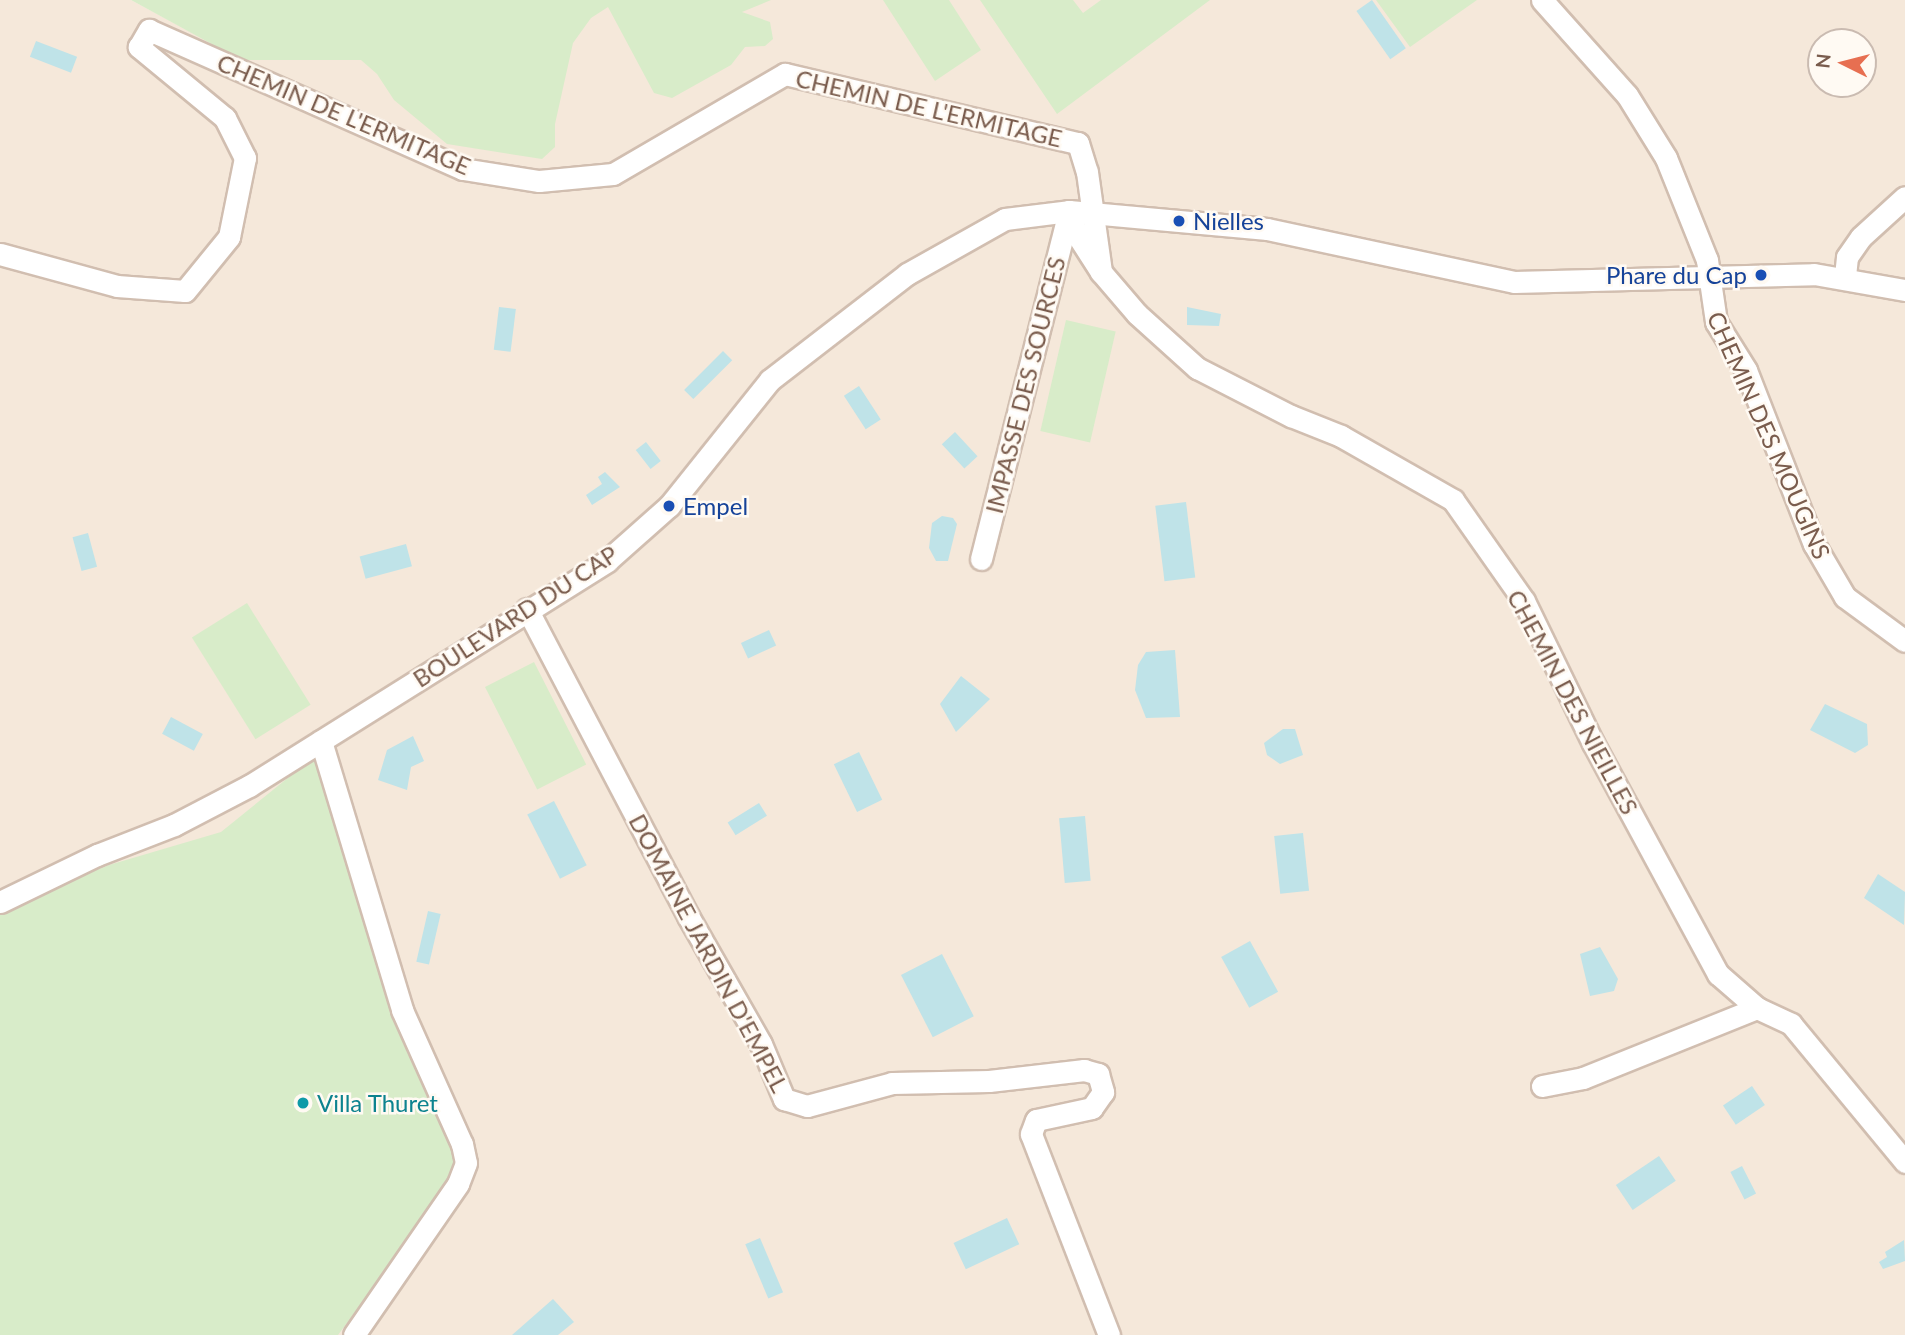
<!DOCTYPE html>
<style>
body{margin:0}
#map{position:relative;width:1905px;height:1335px;overflow:hidden;background:#fdf6ec;font-family:Lato,sans-serif}
div>[style]{position:absolute}
[style*='--x']{left:calc(var(--x)*1px);top:calc(var(--y)*1px);width:calc(var(--w)*1px);rotate:calc(var(--a)*1deg)}
.residential>*{inset:0;background:#f5e8da}
.green>*{inset:0;background:#d8ecc9;transform-origin:0 0}
.water>*{inset:0;background:#bfe3e8;transform-origin:0 0}
.roads{filter:drop-shadow(2px 0 #d1beb0) drop-shadow(-2px 0 #d1beb0) drop-shadow(0 2px #d1beb0) drop-shadow(0 -2px #d1beb0)}
.minor>*{height:21px;margin:-10.5px;padding:0 10.5px;transform-origin:10.5px;border-radius:10.5px;background:#fff}
.dots>*{width:19px;height:19px;translate:-50% -50%;box-sizing:border-box;border:4px solid #fffaf3;border-radius:50%}
span{translate:-50% -50%;white-space:nowrap;text-align:center;line-height:1.15;-webkit-text-stroke:5px #fffaf3;paint-order:stroke}
.street-label{font-size:24px;color:#7a5c4d}
.transit-label{font-size:24px;color:#164399}
.left{translate:0 -50%;text-align:left}
.right{translate:-100% -50%;text-align:right}
.culture-label{font-size:24px;color:#0d838f}
.north{position:absolute;left:1807px;top:28px;width:70px;height:70px;box-sizing:border-box;background:#fffaf3;border:2px solid #cabbb1;border-radius:50%;rotate:276deg;font-size:19px;font-weight:700;line-height:28px;text-align:center;color:#7a5c4d}
.north::after{content:'';display:block;margin:auto;width:24px;height:32px;background:#e76f51;clip-path:polygon(50% 0,100% 100%,50% 72%,0 100%)}
</style>
<div id="map">
<div class="residential">
<i style="clip-path:polygon(evenodd,0 0,131px 0,241px 59px,329px 60px,359px 0,1905px 0,1905px 1335px,0 1335px,0 0,1821px 42px,1863px 42px,1863px 84px,1821px 84px,1821px 42px)"></i>
</div>
<div class="green">
<i style="clip-path:polygon(131px 0,771px 0,742px 12px,770px 22px,773px 39px,765px 46px,745px 47px,731px 65px,672px 98px,654px 93px,608px 7px,591px 18px,573px 43px,555px 124px,555px 147px,542px 159px,447px 144px,394px 100px,377px 74px,361px 60px,241px 60px)"></i>
<i style="clip-path:polygon(883px 0,949px 0,981px 50px,935px 81px)"></i>
<i style="clip-path:polygon(980px 0,1073px 0,1083px 13px,1101px 0,1210px 0,1057px 114px)"></i>
<i style="clip-path:polygon(1376px 0,1477px 0,1410px 47px)"></i>
<i style="left:1066px;top:320px;width:51px;height:114px;rotate:13deg"></i>
<i style="left:247px;top:603px;width:120px;height:65px;rotate:58deg"></i>
<i style="left:534px;top:662px;width:115px;height:55px;rotate:63deg"></i>
<i style="clip-path:polygon(310px 760px,317px 761px,458px 1159px,451px 1184px,338px 1335px,0 1335px,0 915px,36px 894px,109px 865px,221px 832px)"></i>
</div>
<div class="water">
<i style="left:1372px;top:0;width:59px;height:19px;rotate:55deg"></i>
<i style="left:36px;top:41px;width:44px;height:17px;rotate:21deg"></i>
<i style="left:499px;top:307px;width:17px;height:43px;rotate:7deg"></i>
<i style="clip-path:polygon(1187px 307px,1221px 314px,1219px 326px,1187px 325px)"></i>
<i style="left:723px;top:351px;width:13px;height:55px;rotate:45deg"></i>
<i style="left:859px;top:386px;width:40px;height:18px;rotate:57deg"></i>
<i style="left:955px;top:432px;width:33px;height:18px;rotate:47deg"></i>
<i style="left:646px;top:442px;width:24px;height:13px;rotate:52deg"></i>
<i style="clip-path:polygon(605px 472px,620px 487px,592px 505px,586px 495px,602px 484px,598px 477px)"></i>
<i style="left:1186px;top:502px;width:76px;height:31px;rotate:83deg"></i>
<i style="clip-path:polygon(942px 516px,953px 518px,957px 524px,948px 561px,936px 561px,929px 548px,932px 523px)"></i>
<i style="left:88px;top:533px;width:35px;height:16px;rotate:75deg"></i>
<i style="left:406px;top:544px;width:23px;height:48px;rotate:75deg"></i>
<i style="left:769px;top:630px;width:17px;height:31px;rotate:65deg"></i>
<i style="clip-path:polygon(1175px 650px,1180px 717px,1146px 718px,1135px 690px,1138px 665px,1146px 652px)"></i>
<i style="clip-path:polygon(961px 676px,990px 699px,956px 732px,940px 704px)"></i>
<i style="clip-path:polygon(1825px 704px,1867px 724px,1868px 745px,1855px 753px,1810px 730px)"></i>
<i style="left:171px;top:717px;width:36px;height:19px;rotate:28deg"></i>
<i style="clip-path:polygon(1283px 729px,1295px 729px,1303px 755px,1280px 764px,1267px 755px,1264px 743px)"></i>
<i style="clip-path:polygon(413px 736px,424px 761px,411px 767px,407px 790px,378px 780px,387px 750px)"></i>
<i style="left:859px;top:752px;width:53px;height:28px;rotate:64deg"></i>
<i style="left:554px;top:801px;width:72px;height:30px;rotate:63deg"></i>
<i style="left:759px;top:803px;width:15px;height:37px;rotate:58deg"></i>
<i style="left:1085px;top:816px;width:65px;height:26px;rotate:85deg"></i>
<i style="left:1303px;top:833px;width:58px;height:29px;rotate:84deg"></i>
<i style="clip-path:polygon(1878px 874px,1905px 892px,1904px 925px,1864px 898px)"></i>
<i style="left:428px;top:911px;width:13px;height:52px;rotate:13deg"></i>
<i style="left:1250px;top:941px;width:58px;height:33px;rotate:61deg"></i>
<i style="clip-path:polygon(1600px 947px,1618px 979px,1614px 991px,1590px 996px,1580px 954px)"></i>
<i style="left:942px;top:954px;width:70px;height:46px;rotate:63deg"></i>
<i style="left:1752px;top:1086px;width:23px;height:35px;rotate:56deg"></i>
<i style="left:1659px;top:1156px;width:30px;height:52px;rotate:56deg"></i>
<i style="left:1742px;top:1166px;width:31px;height:13px;rotate:63deg"></i>
<i style="left:1007px;top:1218px;width:29px;height:59px;rotate:65deg"></i>
<i style="left:760px;top:1238px;width:59px;height:16px;rotate:67deg"></i>
<i style="clip-path:polygon(1904px 1240px,1905px 1261px,1883px 1269px,1879px 1262px,1887px 1257px,1885px 1252px)"></i>
<i style="clip-path:polygon(553px 1299px,574px 1322px,558px 1335px,512px 1335px)"></i>
</div>
<div class="roads">
<div class="minor">
<i style="--x:1542;--y:0;--w:127;--a:48.2"></i>
<i style="--x:1627;--y:95;--w:74;--a:58.2"></i>
<i style="--x:1666;--y:158;--w:110;--a:68.1"></i>
<i style="--x:1707;--y:260;--w:63;--a:81.7"></i>
<i style="--x:1716;--y:322;--w:57;--a:58"></i>
<i style="--x:1746;--y:370;--w:187;--a:68.7"></i>
<i style="--x:1814;--y:544;--w:61;--a:59.7"></i>
<i style="--x:1845;--y:597;--w:74;--a:36.3"></i>
<i style="--x:1069;--y:211;--w:23;--a:72"></i>
<i style="--x:1076;--y:233;--w:46;--a:57.3"></i>
<i style="--x:1101;--y:272;--w:55;--a:49.4"></i>
<i style="--x:1137;--y:314;--w:81;--a:42"></i>
<i style="--x:1197;--y:368;--w:106;--a:27.1"></i>
<i style="--x:1291;--y:416;--w:54;--a:21.8"></i>
<i style="--x:1341;--y:436;--w:129;--a:29.7"></i>
<i style="--x:1453;--y:500;--w:123;--a:54.9"></i>
<i style="--x:1524;--y:601;--w:158;--a:64.1"></i>
<i style="--x:1593;--y:743;--w:263;--a:61.6"></i>
<i style="--x:1718;--y:974;--w:52;--a:41.1"></i>
<i style="--x:1757;--y:1008;--w:38;--a:25"></i>
<i style="--x:1791;--y:1024;--w:179;--a:50.4"></i>
<i style="--x:0;--y:254;--w:121;--a:15.3"></i>
<i style="--x:117;--y:286;--w:68;--a:4.2"></i>
<i style="--x:185;--y:291;--w:70;--a:-50.8"></i>
<i style="--x:229;--y:237;--w:81;--a:-78.6"></i>
<i style="--x:245;--y:158;--w:45;--a:-116.6"></i>
<i style="--x:225;--y:118;--w:112;--a:-140.5"></i>
<i style="--x:139;--y:47;--w:20;--a:-60"></i>
<i style="--x:149;--y:30;--w:343;--a:23.9"></i>
<i style="--x:463;--y:169;--w:77;--a:9"></i>
<i style="--x:539;--y:181;--w:74;--a:-5.4"></i>
<i style="--x:613;--y:174;--w:199;--a:-30.2"></i>
<i style="--x:785;--y:74;--w:301;--a:13.3"></i>
<i style="--x:1078;--y:143;--w:30;--a:73"></i>
<i style="--x:1087;--y:172;--w:101;--a:82"></i>
<i style="--x:1845;--y:276;--w:19;--a:-84"></i>
<i style="--x:1847;--y:257;--w:24;--a:-55"></i>
<i style="--x:1861;--y:237;--w:59;--a:-42.3"></i>
<i style="--x:981;--y:559;--w:358;--a:-75.8"></i>
<i style="--x:527;--y:609;--w:347;--a:62.3"></i>
<i style="--x:688;--y:916;--w:147;--a:60.3"></i>
<i style="--x:761;--y:1044;--w:60;--a:67.3"></i>
<i style="--x:784;--y:1099;--w:24;--a:17"></i>
<i style="--x:807;--y:1106;--w:88;--a:-15.1"></i>
<i style="--x:892;--y:1083;--w:97;--a:-1.2"></i>
<i style="--x:989;--y:1081;--w:96;--a:-6.6"></i>
<i style="--x:1084;--y:1070;--w:15;--a:16"></i>
<i style="--x:1098;--y:1074;--w:19;--a:74"></i>
<i style="--x:1103;--y:1092;--w:19;--a:125"></i>
<i style="--x:1092;--y:1108;--w:57;--a:167.9"></i>
<i style="--x:1036;--y:1120;--w:15;--a:110"></i>
<i style="--x:1031;--y:1134;--w:216;--a:68.8"></i>
<i style="--x:321;--y:741;--w:281;--a:73.2"></i>
<i style="--x:402;--y:1010;--w:147;--a:65.9"></i>
<i style="--x:462;--y:1144;--w:19;--a:78"></i>
<i style="--x:466;--y:1163;--w:22;--a:111"></i>
<i style="--x:458;--y:1184;--w:183;--a:124.6"></i>
<i style="--x:0;--y:902;--w:108;--a:-25.9"></i>
<i style="--x:97;--y:855;--w:83;--a:-21.3"></i>
<i style="--x:174;--y:825;--w:85;--a:-27.5"></i>
<i style="--x:249;--y:786;--w:423;--a:-32.1"></i>
<i style="--x:607;--y:561;--w:83;--a:-41.6"></i>
<i style="--x:669;--y:506;--w:161;--a:-51.3"></i>
<i style="--x:770;--y:380;--w:173;--a:-37.7"></i>
<i style="--x:907;--y:274;--w:112;--a:-29.3"></i>
<i style="--x:1005;--y:219;--w:64;--a:-7.1"></i>
<i style="--x:1069;--y:211;--w:199;--a:5.2"></i>
<i style="--x:1267;--y:229;--w:253;--a:12.1"></i>
<i style="--x:1514;--y:282;--w:300;--a:-1.5"></i>
<i style="--x:1814;--y:274;--w:92;--a:10"></i>
<i style="--x:1542;--y:1086;--w:42;--a:-11"></i>
<i style="--x:1583;--y:1078;--w:188;--a:-21.9"></i>
</div>
</div>
<div class="dots">
<i style="left:1179px;top:221px;background:#1a4fb4"></i>
<i style="left:1761px;top:275px;background:#1a4fb4"></i>
<i style="left:669px;top:506px;background:#1a4fb4"></i>
<i style="left:303px;top:1103px;background:#0f9aa8"></i>
</div>
<div class="street-label">
<span style="left:929px;top:108px;rotate:13deg">CHEMIN DE L'ERMITAGE</span>
<span style="left:344px;top:114px;rotate:23deg">CHEMIN DE L'ERMITAGE</span>
<span style="left:1025px;top:385px;rotate:-76deg">IMPASSE DES SOURCES</span>
<span style="left:1769px;top:435px;rotate:66deg">CHEMIN DES MOUGINS</span>
<span style="left:515px;top:616px;rotate:-33deg">BOULEVARD DU CAP</span>
<span style="left:1573px;top:702px;rotate:62deg">CHEMIN DES NIEILLES</span>
<span style="left:709px;top:953px;rotate:62deg">DOMAINE JARDIN D'EMPEL</span>
</div>
<div class="transit-label">
<span class="left" style="left:1193px;top:221px">Nielles</span>
<span class="right" style="left:1747px;top:275px">Phare du Cap</span>
<span class="left" style="left:683px;top:506px">Empel</span>
</div>
<div class="culture-label">
<span class="left" style="left:317px;top:1103px">Villa Thuret</span>
</div>
<div class="north">N</div>
</div>
